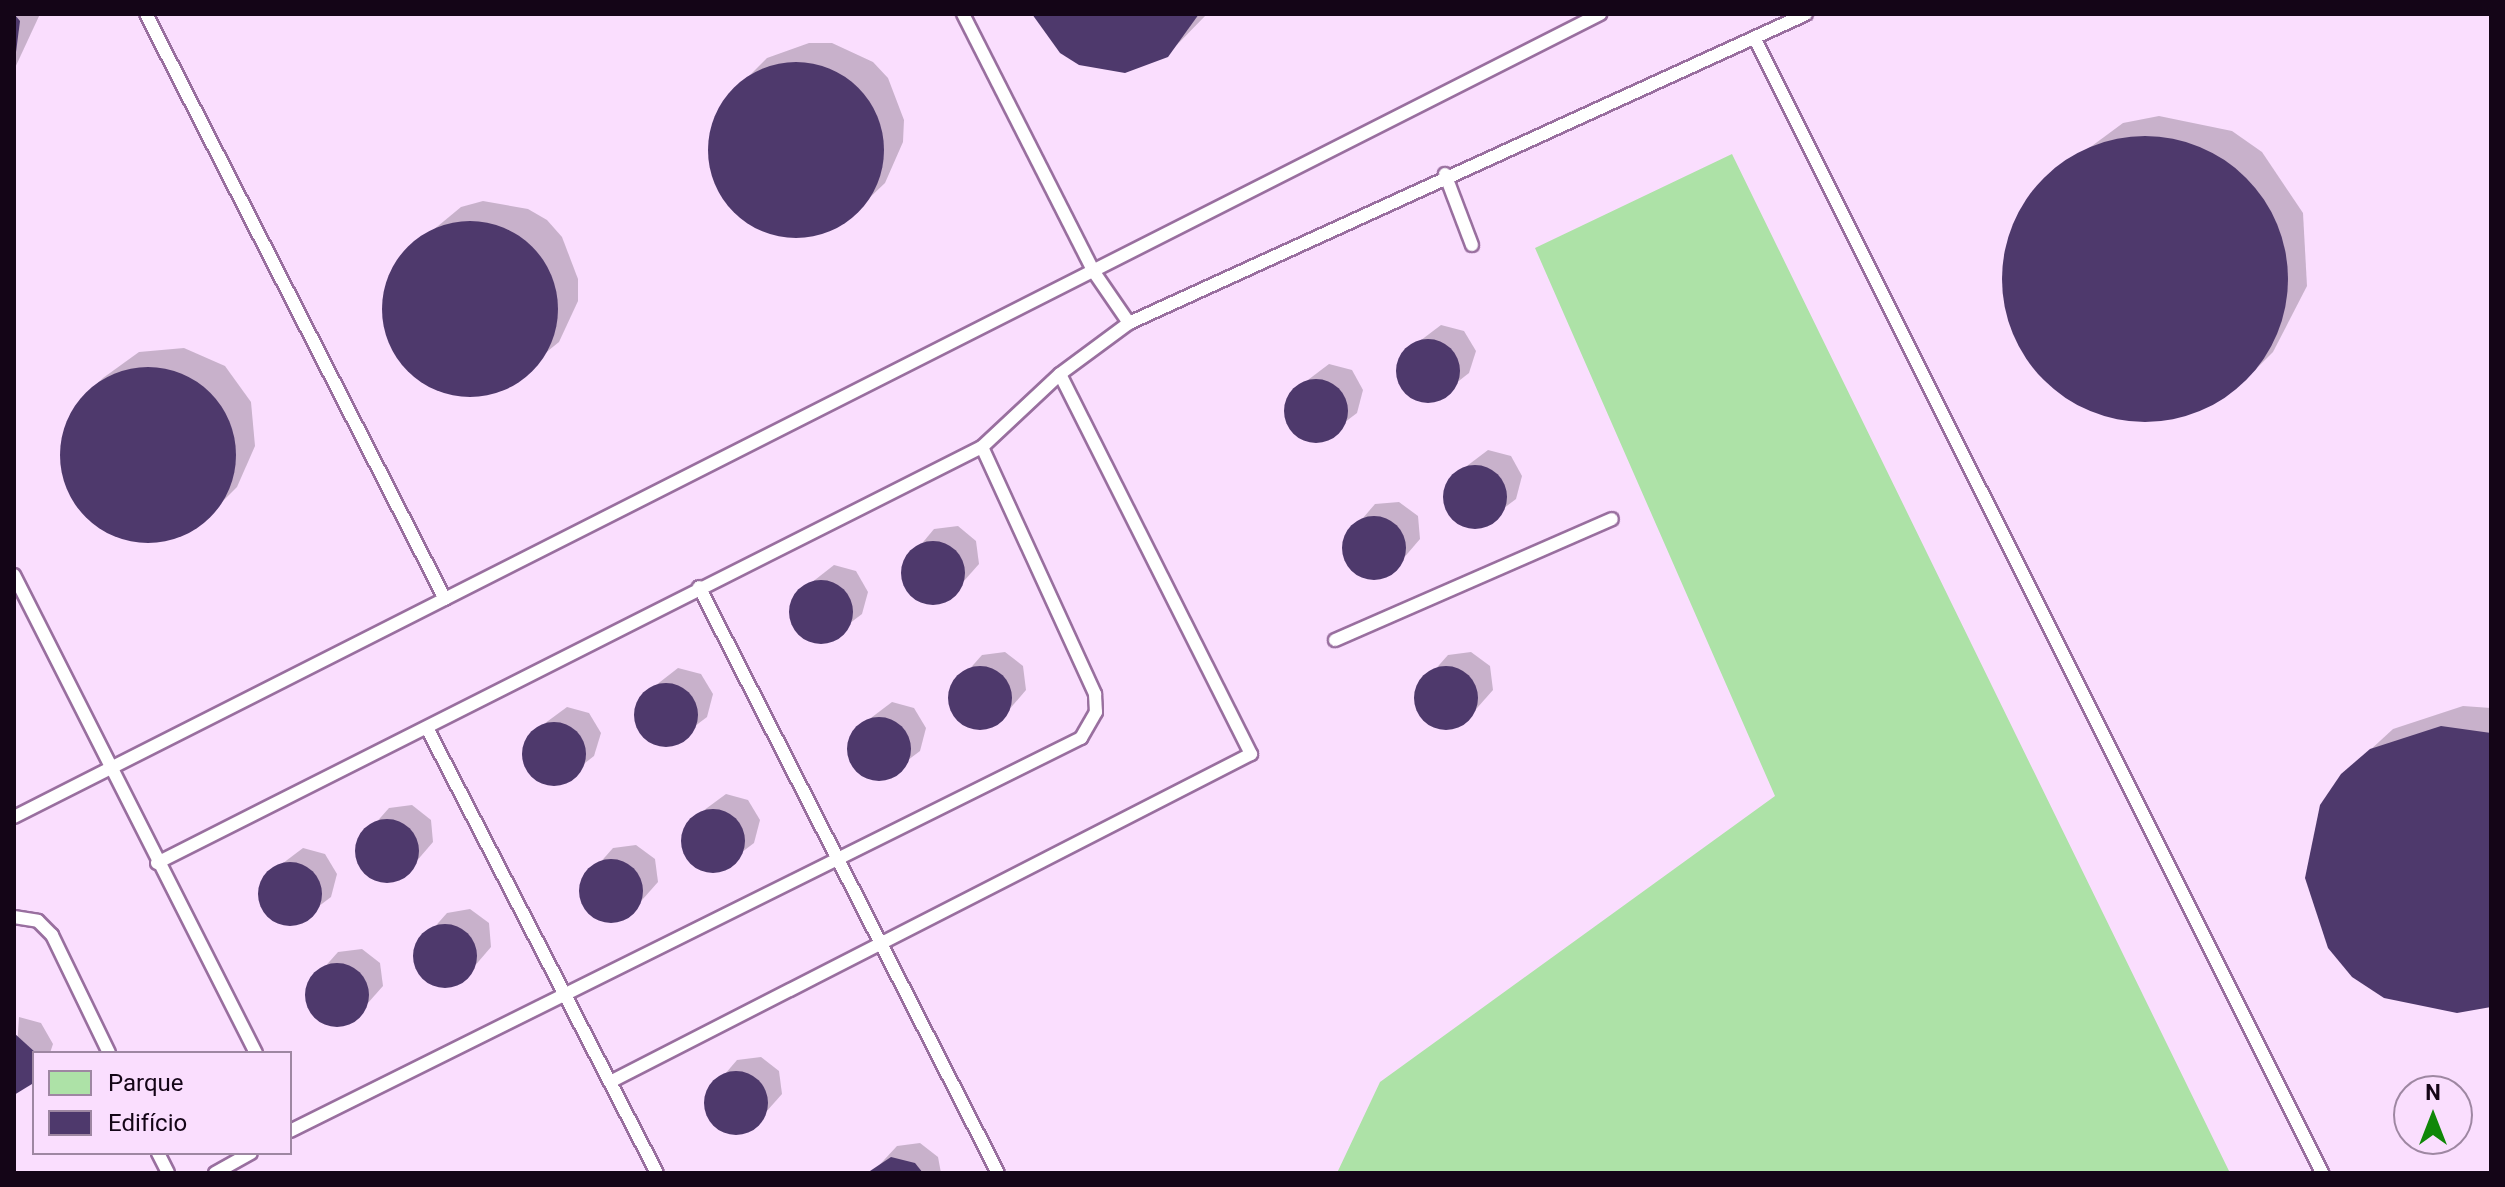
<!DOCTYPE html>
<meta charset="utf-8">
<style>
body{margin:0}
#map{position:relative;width:2505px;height:1187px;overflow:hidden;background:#fadefe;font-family:Roboto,sans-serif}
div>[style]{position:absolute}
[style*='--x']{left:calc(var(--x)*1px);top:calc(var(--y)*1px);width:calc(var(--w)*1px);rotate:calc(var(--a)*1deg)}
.green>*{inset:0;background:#ade2a7}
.shadow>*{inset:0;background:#0003}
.building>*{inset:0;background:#4e396c}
.round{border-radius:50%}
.roads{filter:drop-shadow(2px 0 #996f9f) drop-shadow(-2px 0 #996f9f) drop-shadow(0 2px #996f9f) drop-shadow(0 -2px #996f9f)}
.service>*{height:12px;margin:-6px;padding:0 6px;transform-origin:6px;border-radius:6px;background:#fff}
span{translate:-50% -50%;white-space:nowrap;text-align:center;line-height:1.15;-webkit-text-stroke:8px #fadefe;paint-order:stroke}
.frame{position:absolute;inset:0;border:16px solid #140517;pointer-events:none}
.legend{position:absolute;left:32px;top:1051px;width:260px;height:104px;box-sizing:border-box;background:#fadefe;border:2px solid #9e87a2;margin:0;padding:10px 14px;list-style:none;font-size:24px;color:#140517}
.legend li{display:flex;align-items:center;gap:16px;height:40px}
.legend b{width:40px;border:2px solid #9e87a2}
.north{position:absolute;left:2393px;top:1075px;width:80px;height:80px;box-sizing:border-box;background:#fadefe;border:2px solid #9e87a2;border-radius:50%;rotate:0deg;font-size:22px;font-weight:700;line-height:32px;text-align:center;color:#140517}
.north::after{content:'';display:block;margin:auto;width:28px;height:36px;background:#108708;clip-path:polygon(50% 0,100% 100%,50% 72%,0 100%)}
</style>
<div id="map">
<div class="green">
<i style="clip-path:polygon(1732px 154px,2230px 1173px,1337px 1173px,1380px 1082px,1775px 796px,1535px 248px)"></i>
</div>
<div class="shadow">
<i style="clip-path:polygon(14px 14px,40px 14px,14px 70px)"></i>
<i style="clip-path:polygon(1035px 14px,1207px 14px,1167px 55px)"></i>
<i style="clip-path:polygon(809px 43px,832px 43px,873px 62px,888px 78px,904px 120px,903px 142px,885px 183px,863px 204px,827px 230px,782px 235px,741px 216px,726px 200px,710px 158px,710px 136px,729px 95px,751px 74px,767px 58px)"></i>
<i style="clip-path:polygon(2159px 116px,2232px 131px,2262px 152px,2303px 213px,2307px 286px,2273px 352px,2252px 373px,2190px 414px,2116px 418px,2050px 385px,2026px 357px,2003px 287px,2018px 215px,2039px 185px,2123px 123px)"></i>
<i style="clip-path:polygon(483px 201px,528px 209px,547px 220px,562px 237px,578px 279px,578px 301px,559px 342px,501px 389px,479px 395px,435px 388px,416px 376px,400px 360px,384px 318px,385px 296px,403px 255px,461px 207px)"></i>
<i style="clip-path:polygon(1441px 325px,1464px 331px,1476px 351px,1469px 373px,1432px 402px,1410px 395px,1398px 375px,1404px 353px)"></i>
<i style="clip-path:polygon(184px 348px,225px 366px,251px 402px,255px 446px,237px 487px,215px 509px,179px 535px,134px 539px,93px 521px,78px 505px,62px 463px,63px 441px,81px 400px,103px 378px,139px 352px)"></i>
<i style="clip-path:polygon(1329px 364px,1352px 370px,1363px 390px,1357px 413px,1320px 441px,1298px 435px,1286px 415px,1292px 392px)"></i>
<i style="clip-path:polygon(1488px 450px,1511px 456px,1522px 476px,1516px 499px,1479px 527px,1457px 521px,1445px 501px,1451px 478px)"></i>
<i style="clip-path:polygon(1399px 502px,1418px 516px,1420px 539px,1390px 574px,1366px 577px,1348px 563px,1345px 539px,1375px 504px)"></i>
<i style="clip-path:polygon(958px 526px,976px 541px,979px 564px,948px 599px,925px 602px,906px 588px,904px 565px,934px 529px)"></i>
<i style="clip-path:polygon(834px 565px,856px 571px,868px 592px,862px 614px,825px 642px,802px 636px,791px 616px,797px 594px)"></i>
<i style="clip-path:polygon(1005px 652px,1023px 666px,1026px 690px,996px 725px,972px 728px,954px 714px,951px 690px,982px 655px)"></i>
<i style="clip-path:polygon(1471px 652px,1490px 666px,1493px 690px,1462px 725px,1439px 728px,1420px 714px,1417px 690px,1448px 655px)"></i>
<i style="clip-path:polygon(678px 668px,701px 674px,713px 694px,707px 717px,670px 745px,647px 739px,635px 719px,642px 696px)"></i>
<i style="clip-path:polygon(892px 702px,914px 708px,926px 728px,920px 751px,883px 779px,860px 773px,848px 753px,855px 730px)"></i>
<i style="clip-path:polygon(2463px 706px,2491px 708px,2491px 1005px,2343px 775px,2393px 729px)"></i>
<i style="clip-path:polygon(567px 707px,589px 713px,601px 733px,594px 756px,558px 784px,535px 778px,523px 758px,529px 735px)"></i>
<i style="clip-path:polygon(726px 794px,748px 800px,760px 820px,754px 843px,717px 871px,694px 865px,682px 844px,688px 822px)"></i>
<i style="clip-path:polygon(412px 805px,431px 820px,433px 842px,403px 877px,379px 881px,361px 867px,358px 843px,389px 808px)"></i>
<i style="clip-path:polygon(636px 845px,655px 859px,658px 882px,627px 917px,603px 920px,585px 906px,582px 883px,613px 848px)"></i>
<i style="clip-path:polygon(303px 848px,325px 854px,337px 874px,331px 897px,294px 925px,271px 918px,259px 898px,266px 876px)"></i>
<i style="clip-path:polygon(470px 909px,489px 923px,491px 947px,461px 982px,437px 985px,419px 970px,416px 948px,447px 913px)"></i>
<i style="clip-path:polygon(362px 949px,380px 963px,383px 986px,352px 1021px,329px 1025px,310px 1010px,307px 987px,338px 952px)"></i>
<i style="clip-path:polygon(19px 1017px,41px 1023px,53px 1044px,50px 1053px,34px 1053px,34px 1079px,14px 1092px)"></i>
<i style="clip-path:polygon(761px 1057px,779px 1071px,782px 1094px,751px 1129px,728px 1132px,710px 1118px,707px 1095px,737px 1060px)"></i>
<i style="clip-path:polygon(920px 1143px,938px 1157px,941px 1173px,872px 1173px,897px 1146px)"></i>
</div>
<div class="building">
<i style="clip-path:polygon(14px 14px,20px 21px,15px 60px,14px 60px)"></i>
<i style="clip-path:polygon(1032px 14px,1199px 14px,1168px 57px,1125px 73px,1079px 65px,1060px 53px)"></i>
<i class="round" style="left:708px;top:62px;width:176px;height:176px"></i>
<i class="round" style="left:2002px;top:136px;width:286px;height:286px"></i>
<i class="round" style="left:382px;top:221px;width:176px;height:176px"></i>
<i class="round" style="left:1396px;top:339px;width:64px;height:64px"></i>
<i class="round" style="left:60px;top:367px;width:176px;height:176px"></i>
<i class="round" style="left:1284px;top:379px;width:64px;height:64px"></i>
<i class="round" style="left:1443px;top:465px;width:64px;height:64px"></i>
<i class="round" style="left:1342px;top:516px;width:64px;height:64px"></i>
<i class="round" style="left:901px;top:541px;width:64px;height:64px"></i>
<i class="round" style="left:789px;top:580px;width:64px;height:64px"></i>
<i class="round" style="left:948px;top:666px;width:64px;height:64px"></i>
<i class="round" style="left:1414px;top:666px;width:64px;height:64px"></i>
<i class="round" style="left:634px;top:683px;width:64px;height:64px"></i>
<i class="round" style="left:847px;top:717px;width:64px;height:64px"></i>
<i class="round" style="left:522px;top:722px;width:64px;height:64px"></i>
<i style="clip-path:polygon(2441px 726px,2491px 733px,2491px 1007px,2457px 1013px,2384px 998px,2352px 977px,2328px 948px,2305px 878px,2320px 805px,2341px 774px,2370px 749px)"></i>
<i class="round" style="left:681px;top:809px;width:64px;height:64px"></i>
<i class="round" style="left:355px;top:819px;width:64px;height:64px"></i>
<i class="round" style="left:579px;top:859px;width:64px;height:64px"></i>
<i class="round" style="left:258px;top:862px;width:64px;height:64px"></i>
<i class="round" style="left:413px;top:924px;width:64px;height:64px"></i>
<i class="round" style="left:305px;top:963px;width:64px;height:64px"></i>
<i style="clip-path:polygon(14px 1033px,36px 1053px,32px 1084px,14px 1095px)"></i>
<i class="round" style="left:704px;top:1071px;width:64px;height:64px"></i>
<i style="clip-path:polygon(891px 1157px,915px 1163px,923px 1173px,867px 1173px)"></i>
</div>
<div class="roads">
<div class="service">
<i style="--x:146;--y:14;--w:657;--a:62.93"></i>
<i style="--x:963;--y:14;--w:289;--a:63.1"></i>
<i style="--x:1094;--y:272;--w:62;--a:55.5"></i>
<i style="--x:1755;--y:39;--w:1268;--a:63.43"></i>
<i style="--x:1445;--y:174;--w:76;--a:69.2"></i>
<i style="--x:982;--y:447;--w:107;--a:-43.1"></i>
<i style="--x:1060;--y:374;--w:86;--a:-36.5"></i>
<i style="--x:1129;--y:323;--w:744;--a:-24.53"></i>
<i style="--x:14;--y:575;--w:536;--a:63.15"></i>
<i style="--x:699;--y:587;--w:658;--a:62.97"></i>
<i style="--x:1335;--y:640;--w:302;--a:-23.6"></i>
<i style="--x:427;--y:728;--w:501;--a:62.67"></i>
<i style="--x:14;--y:817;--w:1778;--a:-26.85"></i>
<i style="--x:157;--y:863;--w:924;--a:-26.76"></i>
<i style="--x:982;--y:447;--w:272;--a:65.4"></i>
<i style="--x:1095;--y:694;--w:18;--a:87"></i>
<i style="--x:1096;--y:712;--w:30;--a:120"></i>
<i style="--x:1081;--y:738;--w:883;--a:153.58"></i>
<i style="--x:14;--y:917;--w:24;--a:9"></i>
<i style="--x:38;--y:921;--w:20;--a:45"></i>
<i style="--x:52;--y:935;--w:131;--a:64.2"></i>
<i style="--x:610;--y:1082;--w:720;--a:-27.1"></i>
<i style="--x:1251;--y:754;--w:425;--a:-116.7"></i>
<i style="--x:158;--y:1153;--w:22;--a:63"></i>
<i style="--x:215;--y:1173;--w:41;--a:-29.1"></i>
</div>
</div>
<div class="frame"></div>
<ul class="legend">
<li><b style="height:22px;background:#ade2a7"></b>Parque</li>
<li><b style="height:22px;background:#4e396c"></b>Edifício</li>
</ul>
<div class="north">N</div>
</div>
